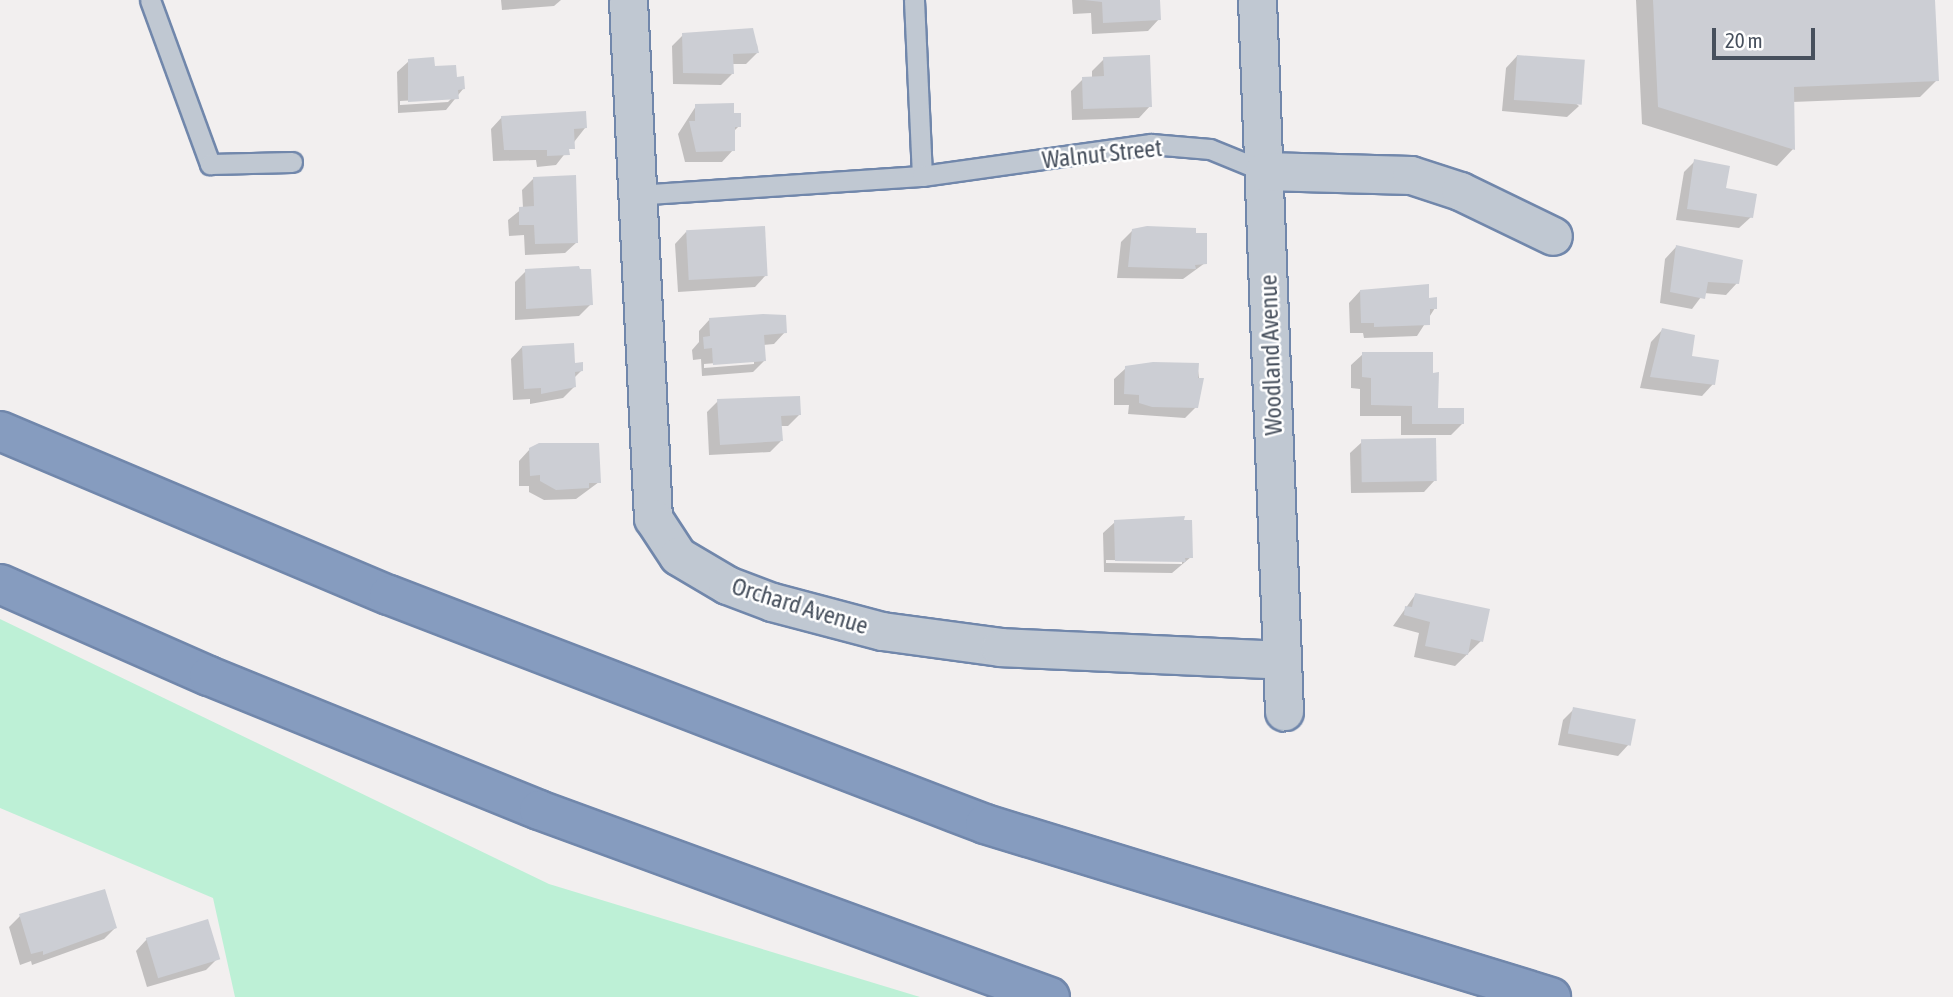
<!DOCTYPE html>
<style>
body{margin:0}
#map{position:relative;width:1953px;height:997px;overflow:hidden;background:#f2efef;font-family:"Asap Condensed",sans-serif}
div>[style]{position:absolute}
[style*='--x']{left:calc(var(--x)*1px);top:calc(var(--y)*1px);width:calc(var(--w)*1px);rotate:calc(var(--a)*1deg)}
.green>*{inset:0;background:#bdf0d6}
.shadow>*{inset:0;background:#0003}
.building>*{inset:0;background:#ccced4;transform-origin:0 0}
.roads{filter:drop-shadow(2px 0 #7187ab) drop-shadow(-2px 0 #7187ab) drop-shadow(0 2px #7187ab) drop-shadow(0 -2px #7187ab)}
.lane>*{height:19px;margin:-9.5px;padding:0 9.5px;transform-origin:9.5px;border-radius:9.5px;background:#c0c8d2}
.street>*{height:37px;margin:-18.5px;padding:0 18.5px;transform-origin:18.5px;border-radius:18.5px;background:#c0c8d2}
.highway>*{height:38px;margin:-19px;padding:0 19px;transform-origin:19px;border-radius:19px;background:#869cbf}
span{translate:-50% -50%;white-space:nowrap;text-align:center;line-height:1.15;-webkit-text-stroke:5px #fff;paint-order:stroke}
.street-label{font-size:24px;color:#47505d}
.scale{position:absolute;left:1712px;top:28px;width:103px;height:32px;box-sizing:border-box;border:4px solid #47505d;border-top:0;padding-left:9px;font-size:21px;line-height:24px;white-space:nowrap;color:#47505d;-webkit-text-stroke:5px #fff;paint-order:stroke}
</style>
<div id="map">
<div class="green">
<i style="clip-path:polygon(0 619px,549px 884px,920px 997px,235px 997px,213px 898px,0 808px)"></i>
</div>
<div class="shadow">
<i style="clip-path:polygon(501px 0,561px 0,554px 6px,502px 10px)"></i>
<i style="clip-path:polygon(1072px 0,1158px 0,1159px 19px,1148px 31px,1092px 34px,1091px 13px,1073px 14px)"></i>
<i style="clip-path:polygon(1636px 0,1933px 0,1937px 80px,1920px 97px,1792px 102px,1793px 149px,1777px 166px,1642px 124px)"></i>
<i style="clip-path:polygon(683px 35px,757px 44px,758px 52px,746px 64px,732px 64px,732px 74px,721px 85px,673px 84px,672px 46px)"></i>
<i style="clip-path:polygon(1517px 56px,1579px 106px,1567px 117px,1502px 111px,1506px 68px)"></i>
<i style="clip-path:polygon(1104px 59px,1150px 106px,1139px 118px,1072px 120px,1071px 91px,1083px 79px,1092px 79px,1092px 71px)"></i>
<i style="clip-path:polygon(evenodd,409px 61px,455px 79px,463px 89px,446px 110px,398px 113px,397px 72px,409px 61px,452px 98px,448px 102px,400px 105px,400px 101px,452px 98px)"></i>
<i style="clip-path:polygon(696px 106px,732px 115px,739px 126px,733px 132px,733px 150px,722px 162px,685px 162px,678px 134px)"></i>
<i style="clip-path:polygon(502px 117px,585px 128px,556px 165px,537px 167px,536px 160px,493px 161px,491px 129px)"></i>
<i style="clip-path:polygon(1695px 161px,1751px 217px,1739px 228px,1676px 220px,1684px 172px)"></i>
<i style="clip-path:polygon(534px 178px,577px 242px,565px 253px,525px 255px,524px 235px,509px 236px,508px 220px,523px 208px,522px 190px)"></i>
<i style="clip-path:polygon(1132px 231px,1205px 263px,1183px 279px,1117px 278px,1121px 242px)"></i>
<i style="clip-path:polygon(686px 232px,766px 275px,755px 287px,678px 292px,675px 244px)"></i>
<i style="clip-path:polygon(1676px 247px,1737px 283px,1726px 295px,1704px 293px,1692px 309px,1660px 303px,1665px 259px)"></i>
<i style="clip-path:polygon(526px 271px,591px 304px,579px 316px,515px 320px,515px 282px)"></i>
<i style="clip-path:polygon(1360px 291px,1428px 299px,1435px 308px,1417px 336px,1364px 338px,1363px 333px,1350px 333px,1349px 303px)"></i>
<i style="clip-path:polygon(evenodd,710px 319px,785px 332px,774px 344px,763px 345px,764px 361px,753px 372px,702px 376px,701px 359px,693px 360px,692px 350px,699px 342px,699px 331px,710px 319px,754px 360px,754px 364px,704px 368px,704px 364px,754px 360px)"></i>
<i style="clip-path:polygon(1662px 330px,1713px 384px,1702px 396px,1640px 388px,1651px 342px)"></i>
<i style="clip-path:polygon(522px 347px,582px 370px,574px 378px,575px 386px,563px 398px,530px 404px,530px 399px,513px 400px,511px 359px)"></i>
<i style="clip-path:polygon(1363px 354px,1432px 374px,1436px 410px,1462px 424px,1451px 435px,1401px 435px,1401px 416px,1360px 416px,1360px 389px,1351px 388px,1351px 365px)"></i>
<i style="clip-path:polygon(1197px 364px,1201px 391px,1196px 407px,1185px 418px,1128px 414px,1129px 405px,1114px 405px,1114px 379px,1126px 368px)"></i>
<i style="clip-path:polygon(718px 401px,799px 415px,788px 426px,780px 426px,781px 441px,770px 452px,709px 455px,707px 412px)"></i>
<i style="clip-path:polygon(1362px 442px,1435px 480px,1424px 492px,1351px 493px,1350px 453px)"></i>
<i style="clip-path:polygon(530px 449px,599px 482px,576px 499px,544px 500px,529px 492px,529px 486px,519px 486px,519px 461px)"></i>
<i style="clip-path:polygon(evenodd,1115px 522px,1191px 557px,1172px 573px,1104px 572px,1103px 533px,1115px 522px,1106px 560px,1182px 561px,1182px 564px,1106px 563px,1106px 560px)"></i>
<i style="clip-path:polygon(1415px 595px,1481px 641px,1455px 666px,1414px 657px,1419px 633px,1393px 626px)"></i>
<i style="clip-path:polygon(1574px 709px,1629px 744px,1618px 756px,1558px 745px,1563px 720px)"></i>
<i style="clip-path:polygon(20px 916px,115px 928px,104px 939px,32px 965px,31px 961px,20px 965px,9px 927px)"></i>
<i style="clip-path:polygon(147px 939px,218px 958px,206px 970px,147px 987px,136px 951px)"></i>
</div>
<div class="building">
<i style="clip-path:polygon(1084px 0,1160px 0,1161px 20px,1103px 23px,1102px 2px)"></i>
<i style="clip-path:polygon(1653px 0,1935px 0,1939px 81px,1794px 87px,1795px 150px,1658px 107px)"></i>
<i style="clip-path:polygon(753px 28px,759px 53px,733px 54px,734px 74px,683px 73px,682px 33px)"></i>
<i style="clip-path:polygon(1150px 55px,1152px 107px,1083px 109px,1082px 77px,1104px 76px,1103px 57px)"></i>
<i style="left:1517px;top:55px;width:68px;height:45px;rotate:4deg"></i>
<i style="clip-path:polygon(434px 57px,435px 66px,456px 65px,457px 77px,464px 76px,465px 89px,458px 90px,459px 99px,408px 102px,408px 59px)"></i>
<i style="clip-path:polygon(734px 103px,734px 113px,741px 113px,741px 127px,735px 127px,735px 151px,696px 152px,689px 121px,695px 121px,695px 104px)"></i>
<i style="clip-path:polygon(586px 111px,587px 128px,574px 129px,575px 149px,569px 149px,570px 155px,547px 156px,547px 150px,504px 150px,501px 116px)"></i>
<i style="clip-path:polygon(1694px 159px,1730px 166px,1726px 188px,1757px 194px,1753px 218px,1687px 209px)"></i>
<i style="clip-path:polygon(576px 175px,578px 243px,535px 244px,534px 225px,519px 225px,519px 207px,534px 206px,533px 177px)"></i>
<i style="left:765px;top:226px;width:50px;height:79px;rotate:87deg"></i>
<i style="clip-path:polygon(1147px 226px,1196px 228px,1196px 233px,1207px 233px,1207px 264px,1195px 265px,1196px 269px,1128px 267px,1132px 229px)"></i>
<i style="clip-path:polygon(1676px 245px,1743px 260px,1739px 284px,1708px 282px,1705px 299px,1670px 292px)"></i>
<i style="clip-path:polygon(579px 266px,580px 269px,591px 269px,593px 305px,526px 309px,525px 269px)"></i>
<i style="clip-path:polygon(1429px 284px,1429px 298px,1437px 297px,1437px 309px,1430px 309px,1430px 325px,1374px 327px,1374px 323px,1361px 323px,1360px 290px)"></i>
<i style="clip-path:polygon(763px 314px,786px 315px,787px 333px,764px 335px,766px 361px,713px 365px,712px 348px,704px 349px,703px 337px,710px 336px,709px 318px)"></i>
<i style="clip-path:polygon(1662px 328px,1695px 335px,1692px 356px,1719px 360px,1715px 385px,1650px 377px)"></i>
<i style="clip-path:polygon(574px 343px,575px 363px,583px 362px,583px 371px,575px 372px,576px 387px,541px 394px,541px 388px,524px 389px,522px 346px)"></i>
<i style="clip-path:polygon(1362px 352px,1433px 352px,1433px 373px,1439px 372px,1438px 408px,1464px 408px,1464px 424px,1412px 424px,1412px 406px,1371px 405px,1371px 378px,1362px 377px)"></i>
<i style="clip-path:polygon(1153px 362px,1199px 363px,1198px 378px,1204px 378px,1198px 408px,1152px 407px,1139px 403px,1139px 395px,1124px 394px,1125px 366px)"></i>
<i style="clip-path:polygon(800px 396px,801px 415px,781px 416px,783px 441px,720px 445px,717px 399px)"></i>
<i style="left:1436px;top:438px;width:43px;height:75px;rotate:89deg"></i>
<i style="clip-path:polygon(539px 443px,599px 443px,601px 483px,589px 483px,589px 488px,556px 490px,540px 481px,540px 475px,530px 476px,529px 448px)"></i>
<i style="clip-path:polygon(1185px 516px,1184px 520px,1192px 520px,1193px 558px,1185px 558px,1186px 562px,1115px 561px,1114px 520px)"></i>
<i style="clip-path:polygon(1415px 593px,1490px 609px,1483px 642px,1471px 639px,1468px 655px,1425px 646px,1430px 622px,1404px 615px,1405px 606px,1412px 607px)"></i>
<i style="left:1573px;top:707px;width:64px;height:27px;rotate:11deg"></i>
<i style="clip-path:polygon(105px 889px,117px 928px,43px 955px,43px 951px,31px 954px,19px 914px)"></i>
<i style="left:208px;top:919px;width:42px;height:65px;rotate:73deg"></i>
</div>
<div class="roads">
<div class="lane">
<i style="--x:150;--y:0;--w:175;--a:69.9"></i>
<i style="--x:210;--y:164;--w:82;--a:-1.4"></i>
<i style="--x:914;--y:0;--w:176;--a:87.4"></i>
<i style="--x:635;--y:195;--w:288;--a:-3.8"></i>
<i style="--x:922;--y:176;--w:231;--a:-8"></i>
<i style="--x:1151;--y:144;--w:59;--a:4.8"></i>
<i style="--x:1210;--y:149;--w:58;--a:22.2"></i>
</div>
<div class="street">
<i style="--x:628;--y:0;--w:519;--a:87.24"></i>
<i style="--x:653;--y:518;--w:45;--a:56.7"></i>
<i style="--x:678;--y:556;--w:57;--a:30.6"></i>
<i style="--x:727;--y:585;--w:48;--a:20.7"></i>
<i style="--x:772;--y:602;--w:114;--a:14.8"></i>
<i style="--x:882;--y:631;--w:119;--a:7.7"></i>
<i style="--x:1000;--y:647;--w:282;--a:2.6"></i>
<i style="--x:1257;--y:0;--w:712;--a:87.83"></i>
<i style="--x:1264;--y:171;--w:147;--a:1.6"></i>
<i style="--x:1411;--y:175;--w:52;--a:18.1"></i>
<i style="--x:1460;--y:191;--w:103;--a:25.8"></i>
</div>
<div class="highway">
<i style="--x:0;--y:431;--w:422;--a:22.9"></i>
<i style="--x:389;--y:595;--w:638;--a:21.02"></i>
<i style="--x:985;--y:824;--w:592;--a:17"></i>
<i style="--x:0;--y:584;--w:228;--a:23.8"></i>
<i style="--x:209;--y:676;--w:356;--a:22.1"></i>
<i style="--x:539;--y:810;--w:544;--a:20.1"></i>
</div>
</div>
<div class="street-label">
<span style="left:1102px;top:154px;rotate:-6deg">Walnut Street</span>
<span style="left:1271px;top:355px;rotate:-92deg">Woodland Avenue</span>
<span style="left:800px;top:606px;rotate:17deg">Orchard Avenue</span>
</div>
<div class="scale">20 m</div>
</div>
